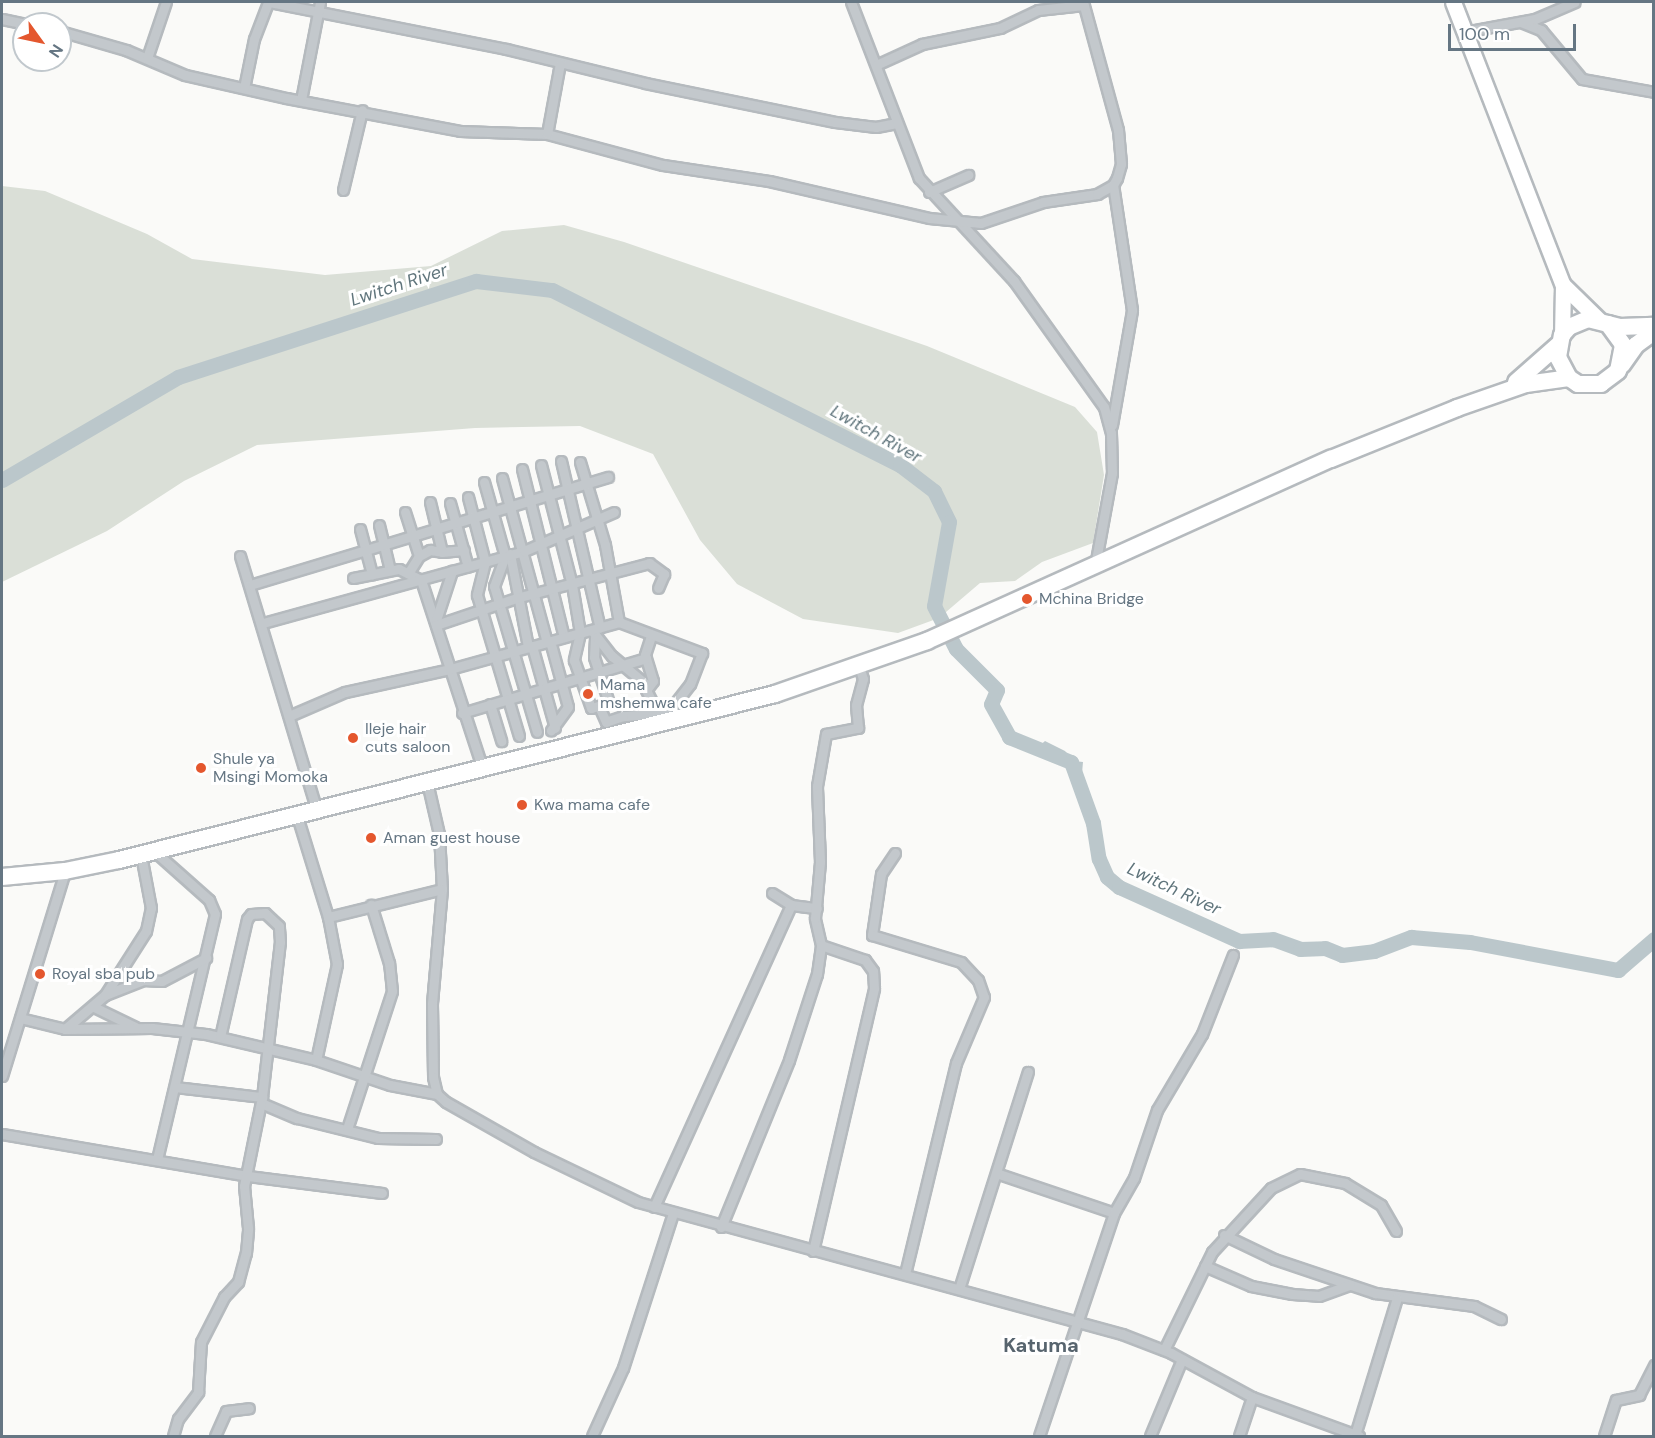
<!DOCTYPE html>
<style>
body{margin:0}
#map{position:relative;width:1655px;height:1438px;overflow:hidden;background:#fafaf8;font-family:"DM Sans",sans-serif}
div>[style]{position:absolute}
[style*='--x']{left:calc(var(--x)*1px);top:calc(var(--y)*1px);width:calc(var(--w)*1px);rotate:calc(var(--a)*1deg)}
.green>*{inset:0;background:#dadfd7}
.water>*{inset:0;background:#bbc7cb}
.river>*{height:15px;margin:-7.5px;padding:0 7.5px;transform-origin:7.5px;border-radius:7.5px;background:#bbc7cb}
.roads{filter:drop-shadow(2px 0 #b5babe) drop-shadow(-2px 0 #b5babe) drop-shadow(0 2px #b5babe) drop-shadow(0 -2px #b5babe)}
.street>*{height:9px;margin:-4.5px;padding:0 4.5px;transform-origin:4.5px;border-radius:4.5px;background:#c3c8cc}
.primary>*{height:15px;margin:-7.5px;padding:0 7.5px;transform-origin:7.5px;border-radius:7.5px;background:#fff}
.highway>*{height:16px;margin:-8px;padding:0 8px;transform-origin:8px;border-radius:8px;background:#fff}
.dots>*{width:16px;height:16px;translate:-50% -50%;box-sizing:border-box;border:3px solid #fff;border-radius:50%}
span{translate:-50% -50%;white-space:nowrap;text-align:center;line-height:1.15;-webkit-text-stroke:6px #fff;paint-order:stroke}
.poi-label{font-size:16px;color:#657683}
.left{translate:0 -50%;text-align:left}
.water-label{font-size:18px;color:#60757c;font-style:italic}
.quarter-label{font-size:20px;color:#57646e;font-weight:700}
.frame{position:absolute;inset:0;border:3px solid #657683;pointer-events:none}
.north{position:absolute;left:12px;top:12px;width:60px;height:60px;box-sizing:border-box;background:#fff;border:2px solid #c1c8cd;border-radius:50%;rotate:123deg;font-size:16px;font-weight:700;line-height:24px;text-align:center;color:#657683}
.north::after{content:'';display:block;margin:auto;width:21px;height:27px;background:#e4572e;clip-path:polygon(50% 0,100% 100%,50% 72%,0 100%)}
.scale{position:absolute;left:1448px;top:24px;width:128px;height:27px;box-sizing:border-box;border:3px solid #657683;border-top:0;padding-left:8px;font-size:18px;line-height:21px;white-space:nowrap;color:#657683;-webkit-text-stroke:4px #fff;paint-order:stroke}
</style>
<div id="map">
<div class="green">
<i style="clip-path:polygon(2px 186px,45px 191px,147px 234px,192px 259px,325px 275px,431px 266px,502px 231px,564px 225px,624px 242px,927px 346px,1075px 407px,1097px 432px,1104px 475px,1093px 543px,1042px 562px,1015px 581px,980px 583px,939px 618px,898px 633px,803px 619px,737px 584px,700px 540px,653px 454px,580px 426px,475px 428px,257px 445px,184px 481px,107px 531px,2px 582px)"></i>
</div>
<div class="water">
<i style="clip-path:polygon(1045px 741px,1065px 751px,1074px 761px,1083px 762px,1081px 785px,1073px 783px,1066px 764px,1055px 763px,1037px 748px)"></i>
</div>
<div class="river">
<i style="--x:2;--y:480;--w:204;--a:-30.3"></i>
<i style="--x:178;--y:377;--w:313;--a:-17.9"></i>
<i style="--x:476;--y:281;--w:77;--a:6.8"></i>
<i style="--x:552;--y:290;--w:390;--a:26.7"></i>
<i style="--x:900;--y:465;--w:43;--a:37.4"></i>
<i style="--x:934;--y:491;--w:34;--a:64"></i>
<i style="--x:949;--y:522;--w:85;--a:100.1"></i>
<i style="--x:934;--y:606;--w:48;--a:62.9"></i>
<i style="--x:956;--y:649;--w:58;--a:45"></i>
<i style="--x:997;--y:690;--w:15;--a:113"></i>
<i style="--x:991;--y:704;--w:38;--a:61"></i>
<i style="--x:1009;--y:737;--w:67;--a:22"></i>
<i style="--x:1071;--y:762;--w:65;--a:70.2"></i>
<i style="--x:1093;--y:823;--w:36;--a:81"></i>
<i style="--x:1099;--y:859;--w:20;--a:66"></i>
<i style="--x:1107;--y:877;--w:16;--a:40"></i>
<i style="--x:1119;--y:887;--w:132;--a:24.2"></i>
<i style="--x:1239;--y:941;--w:34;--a:-3"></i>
<i style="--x:1273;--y:939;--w:29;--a:20"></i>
<i style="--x:1300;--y:949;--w:25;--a:-2"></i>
<i style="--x:1325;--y:948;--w:18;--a:22"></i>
<i style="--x:1342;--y:955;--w:32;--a:-7"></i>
<i style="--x:1374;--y:951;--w:40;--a:-21"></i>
<i style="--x:1411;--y:937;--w:59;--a:4.8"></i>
<i style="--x:1470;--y:942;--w:151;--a:10.7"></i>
<i style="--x:1618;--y:970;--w:48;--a:-40.7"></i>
</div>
<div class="roads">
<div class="street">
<i style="--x:269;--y:2;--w:242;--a:11.2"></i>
<i style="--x:506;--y:49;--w:143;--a:13.7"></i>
<i style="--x:645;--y:83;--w:194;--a:11.6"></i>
<i style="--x:835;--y:122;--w:41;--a:7"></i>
<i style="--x:876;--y:127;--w:21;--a:-11"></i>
<i style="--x:851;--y:2;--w:189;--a:68.9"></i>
<i style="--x:919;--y:178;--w:140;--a:47.3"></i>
<i style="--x:1014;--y:281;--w:155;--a:54.5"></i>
<i style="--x:1104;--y:407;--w:27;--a:75"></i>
<i style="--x:1111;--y:433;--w:40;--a:88.6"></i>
<i style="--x:1112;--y:473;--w:95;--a:100.4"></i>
<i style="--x:2;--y:19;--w:25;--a:12"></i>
<i style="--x:1521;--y:22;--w:22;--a:22"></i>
<i style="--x:1541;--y:30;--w:64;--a:50.1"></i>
<i style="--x:1582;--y:79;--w:73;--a:10.2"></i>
<i style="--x:60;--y:31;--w:69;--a:16.1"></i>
<i style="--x:126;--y:50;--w:64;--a:23"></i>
<i style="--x:185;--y:75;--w:104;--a:12.8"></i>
<i style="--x:286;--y:98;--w:177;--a:10.7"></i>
<i style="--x:460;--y:131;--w:87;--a:2"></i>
<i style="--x:547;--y:134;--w:120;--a:15"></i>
<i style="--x:663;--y:165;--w:107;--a:8.6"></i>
<i style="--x:769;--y:181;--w:164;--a:13"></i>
<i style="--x:929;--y:218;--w:52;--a:5.5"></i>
<i style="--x:981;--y:223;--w:65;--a:-18.7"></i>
<i style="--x:1043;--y:202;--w:55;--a:-8.4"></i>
<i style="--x:1097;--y:194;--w:18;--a:-29"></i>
<i style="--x:1113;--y:185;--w:8;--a:-60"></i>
<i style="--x:1117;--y:178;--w:15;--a:-74"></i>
<i style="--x:1121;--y:164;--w:34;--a:-95"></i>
<i style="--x:1118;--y:130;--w:133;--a:-105.3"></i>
<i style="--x:1464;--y:32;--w:72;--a:-10.4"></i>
<i style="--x:1535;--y:19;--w:43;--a:-23"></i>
<i style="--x:147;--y:58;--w:59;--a:-71.3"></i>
<i style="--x:876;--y:65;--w:51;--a:-24.5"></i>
<i style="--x:922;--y:44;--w:80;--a:-11.6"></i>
<i style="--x:1000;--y:28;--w:42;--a:-25.3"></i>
<i style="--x:1038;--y:10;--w:46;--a:-6.2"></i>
<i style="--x:244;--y:88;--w:50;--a:-78.5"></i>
<i style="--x:254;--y:39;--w:40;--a:-69"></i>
<i style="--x:301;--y:100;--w:100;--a:-79"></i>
<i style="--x:547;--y:134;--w:72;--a:-79.6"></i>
<i style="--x:343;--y:190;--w:82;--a:-76.6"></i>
<i style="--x:929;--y:192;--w:43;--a:-23.6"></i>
<i style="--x:1112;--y:425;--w:117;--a:-80.1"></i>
<i style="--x:1132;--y:310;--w:126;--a:-98.6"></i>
<i style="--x:561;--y:461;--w:171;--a:76.9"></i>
<i style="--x:580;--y:462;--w:87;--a:73.2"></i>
<i style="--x:605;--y:545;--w:78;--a:79.7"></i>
<i style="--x:541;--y:465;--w:124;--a:75.5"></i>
<i style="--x:572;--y:585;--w:49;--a:80.5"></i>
<i style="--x:580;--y:633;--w:28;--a:103"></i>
<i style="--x:574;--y:660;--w:51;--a:70.5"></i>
<i style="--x:591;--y:708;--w:19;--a:-16"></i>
<i style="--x:609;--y:703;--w:48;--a:-108.1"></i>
<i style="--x:594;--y:657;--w:20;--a:-87"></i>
<i style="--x:522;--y:469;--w:173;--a:76"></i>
<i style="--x:502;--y:478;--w:170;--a:74.7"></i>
<i style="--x:484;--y:482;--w:77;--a:74.2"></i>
<i style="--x:505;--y:556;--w:32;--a:110"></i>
<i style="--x:494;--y:586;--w:152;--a:73.6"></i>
<i style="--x:468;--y:497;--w:67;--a:75.3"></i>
<i style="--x:485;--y:562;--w:34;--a:104"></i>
<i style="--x:477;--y:595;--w:147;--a:73.4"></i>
<i style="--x:430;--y:502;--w:51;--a:76.5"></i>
<i style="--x:442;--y:552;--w:22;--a:-5"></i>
<i style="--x:450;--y:503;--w:66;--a:74.3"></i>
<i style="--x:405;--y:512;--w:46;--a:72.3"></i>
<i style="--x:379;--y:525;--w:46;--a:76.3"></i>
<i style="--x:360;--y:529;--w:47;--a:75.1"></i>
<i style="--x:510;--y:554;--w:95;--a:79"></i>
<i style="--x:240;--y:556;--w:266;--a:73.2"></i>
<i style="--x:409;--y:572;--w:19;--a:-58"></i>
<i style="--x:419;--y:556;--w:13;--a:-29"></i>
<i style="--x:430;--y:550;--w:12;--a:9"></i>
<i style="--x:353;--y:578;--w:47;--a:-11.1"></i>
<i style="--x:399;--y:569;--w:25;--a:27"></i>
<i style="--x:421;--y:580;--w:197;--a:71.9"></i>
<i style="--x:250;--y:585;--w:374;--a:-16.8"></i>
<i style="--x:436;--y:620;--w:52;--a:-71.9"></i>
<i style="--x:263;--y:623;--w:271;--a:-15.4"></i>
<i style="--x:524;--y:551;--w:98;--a:-23.4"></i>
<i style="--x:436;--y:625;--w:84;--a:-18.6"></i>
<i style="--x:516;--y:598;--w:138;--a:-14.7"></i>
<i style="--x:649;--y:563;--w:19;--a:36"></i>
<i style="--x:664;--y:574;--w:15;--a:113"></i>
<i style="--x:593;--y:632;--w:31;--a:52"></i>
<i style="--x:612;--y:656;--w:47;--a:39.8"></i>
<i style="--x:651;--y:636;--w:20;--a:108"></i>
<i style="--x:645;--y:655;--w:27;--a:73"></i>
<i style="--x:653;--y:681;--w:11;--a:128"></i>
<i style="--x:646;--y:690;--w:31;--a:63"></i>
<i style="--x:550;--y:641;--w:68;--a:74.7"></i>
<i style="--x:568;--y:707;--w:29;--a:126"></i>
<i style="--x:532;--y:646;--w:85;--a:74.3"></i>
<i style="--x:490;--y:704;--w:39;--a:73"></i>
<i style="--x:462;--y:713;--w:192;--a:-16.6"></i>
<i style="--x:289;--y:716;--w:61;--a:-23.2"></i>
<i style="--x:345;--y:692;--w:107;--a:-12.4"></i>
<i style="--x:450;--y:669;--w:175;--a:-15.5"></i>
<i style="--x:619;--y:622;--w:89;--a:20.5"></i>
<i style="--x:702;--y:653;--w:33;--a:111"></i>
<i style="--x:690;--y:684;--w:24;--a:128"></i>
<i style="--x:675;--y:703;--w:18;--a:146"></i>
<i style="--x:660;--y:713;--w:37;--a:175"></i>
<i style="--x:623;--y:716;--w:18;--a:161"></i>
<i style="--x:606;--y:722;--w:17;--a:-114"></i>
<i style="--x:427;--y:782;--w:53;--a:77"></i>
<i style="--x:439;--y:834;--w:55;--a:86.9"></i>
<i style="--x:442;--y:889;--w:115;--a:95"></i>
<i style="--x:432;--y:1004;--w:73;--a:89.2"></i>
<i style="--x:433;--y:1077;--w:17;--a:77"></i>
<i style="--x:437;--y:1094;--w:12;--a:42"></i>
<i style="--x:446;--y:1102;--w:101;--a:29.6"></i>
<i style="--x:534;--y:1152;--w:115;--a:25.7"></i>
<i style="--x:638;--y:1202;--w:502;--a:15.26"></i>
<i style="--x:1122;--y:1334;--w:53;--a:21.2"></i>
<i style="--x:1171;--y:1353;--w:92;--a:28.5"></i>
<i style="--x:1252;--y:1397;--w:114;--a:20"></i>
<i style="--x:297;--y:816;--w:106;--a:72.9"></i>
<i style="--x:328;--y:917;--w:48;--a:79.2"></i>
<i style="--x:337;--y:964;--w:98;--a:102.3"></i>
<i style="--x:154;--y:851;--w:74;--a:41.7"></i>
<i style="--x:209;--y:900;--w:15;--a:67"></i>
<i style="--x:215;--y:914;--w:252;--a:103.3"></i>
<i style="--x:895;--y:853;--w:25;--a:124"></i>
<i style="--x:881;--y:874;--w:62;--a:98.4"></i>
<i style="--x:872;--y:935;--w:93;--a:16.9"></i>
<i style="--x:961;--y:962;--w:25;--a:47"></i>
<i style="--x:978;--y:980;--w:18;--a:71"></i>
<i style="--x:984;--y:997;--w:72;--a:113"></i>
<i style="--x:956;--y:1063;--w:217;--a:103.6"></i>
<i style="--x:772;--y:893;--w:22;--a:32"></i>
<i style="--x:791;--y:905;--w:26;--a:7"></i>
<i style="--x:328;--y:917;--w:117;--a:-13.8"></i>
<i style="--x:105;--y:995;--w:41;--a:-21.5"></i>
<i style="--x:143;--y:980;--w:19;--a:3"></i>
<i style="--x:162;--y:981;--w:50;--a:-27.6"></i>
<i style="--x:94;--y:1007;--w:46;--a:26"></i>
<i style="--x:20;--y:1018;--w:46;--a:13.7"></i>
<i style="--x:65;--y:1029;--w:87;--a:-0.7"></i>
<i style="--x:152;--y:1028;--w:54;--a:6.3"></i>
<i style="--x:206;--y:1034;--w:113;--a:13.3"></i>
<i style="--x:316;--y:1060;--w:78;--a:18.7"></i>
<i style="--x:390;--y:1085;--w:48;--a:10.8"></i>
<i style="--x:65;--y:1029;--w:52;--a:-40.4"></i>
<i style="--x:105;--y:995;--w:76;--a:-57.4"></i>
<i style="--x:146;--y:931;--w:24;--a:-78"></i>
<i style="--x:151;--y:908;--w:54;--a:-100.7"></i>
<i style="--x:2;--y:1076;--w:214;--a:-72.9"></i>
<i style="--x:175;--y:1087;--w:88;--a:6.6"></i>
<i style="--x:261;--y:1103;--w:39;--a:23"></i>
<i style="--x:297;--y:1118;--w:83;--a:13.9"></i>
<i style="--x:378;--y:1138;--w:58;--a:1"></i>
<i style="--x:347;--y:1129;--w:145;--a:-71.9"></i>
<i style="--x:392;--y:991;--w:28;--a:-96"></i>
<i style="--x:389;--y:963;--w:61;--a:-107.2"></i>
<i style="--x:2;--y:1134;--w:250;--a:9.7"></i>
<i style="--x:248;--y:1176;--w:135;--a:7.2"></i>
<i style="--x:999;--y:1174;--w:121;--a:18.7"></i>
<i style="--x:654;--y:1207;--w:332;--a:-65.6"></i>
<i style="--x:721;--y:1227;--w:180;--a:-67.8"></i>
<i style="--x:789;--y:1060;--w:90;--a:-72"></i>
<i style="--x:817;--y:974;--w:29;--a:-82"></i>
<i style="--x:821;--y:945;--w:28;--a:-103"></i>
<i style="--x:815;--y:918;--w:56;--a:-84.9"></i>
<i style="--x:820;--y:862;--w:76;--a:-92.3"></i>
<i style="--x:817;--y:786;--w:53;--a:-80.2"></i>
<i style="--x:826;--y:734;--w:33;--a:-11"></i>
<i style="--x:858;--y:728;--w:23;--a:-95"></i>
<i style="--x:856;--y:705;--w:27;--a:-75"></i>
<i style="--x:863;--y:679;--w:14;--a:-107"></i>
<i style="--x:1224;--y:1235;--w:55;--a:25.6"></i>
<i style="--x:1274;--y:1259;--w:107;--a:18.6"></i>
<i style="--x:1375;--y:1293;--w:100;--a:7.5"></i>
<i style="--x:1474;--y:1306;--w:30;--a:26"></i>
<i style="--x:813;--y:1251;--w:270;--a:-76.9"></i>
<i style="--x:874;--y:988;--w:17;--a:-93"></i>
<i style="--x:873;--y:971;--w:14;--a:-126"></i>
<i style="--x:865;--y:960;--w:46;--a:-161.2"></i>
<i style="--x:1205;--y:1266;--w:50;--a:23.5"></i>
<i style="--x:1251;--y:1286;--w:42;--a:11"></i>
<i style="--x:1292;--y:1294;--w:27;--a:4"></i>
<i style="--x:1319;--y:1296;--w:33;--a:-20"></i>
<i style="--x:959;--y:1289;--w:228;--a:-72.4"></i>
<i style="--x:1164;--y:1350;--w:109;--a:-63.9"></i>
<i style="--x:1212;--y:1252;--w:87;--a:-47.3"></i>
<i style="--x:1271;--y:1188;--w:32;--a:-26"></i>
<i style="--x:1300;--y:1174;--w:46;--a:11.3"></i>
<i style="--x:1345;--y:1183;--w:42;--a:31.4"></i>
<i style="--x:1381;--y:1205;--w:30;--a:60"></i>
<i style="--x:1355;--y:1435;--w:143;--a:-73"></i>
<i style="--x:173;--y:1436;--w:18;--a:-74"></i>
<i style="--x:178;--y:1419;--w:34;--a:-53"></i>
<i style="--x:198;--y:1392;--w:50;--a:-86.6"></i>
<i style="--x:201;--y:1342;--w:51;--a:-62.9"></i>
<i style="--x:224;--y:1297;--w:21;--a:-47"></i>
<i style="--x:238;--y:1282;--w:30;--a:-75"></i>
<i style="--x:246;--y:1253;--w:25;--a:-85"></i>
<i style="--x:248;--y:1228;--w:42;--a:-95.4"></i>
<i style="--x:244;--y:1186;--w:91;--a:-78.6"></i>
<i style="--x:262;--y:1097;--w:156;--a:-83.4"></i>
<i style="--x:280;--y:942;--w:16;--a:-94"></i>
<i style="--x:279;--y:926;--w:19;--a:-137"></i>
<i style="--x:265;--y:913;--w:14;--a:176"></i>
<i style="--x:251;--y:914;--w:6;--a:129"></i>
<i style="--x:247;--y:919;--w:121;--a:102.9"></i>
<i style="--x:215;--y:1436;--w:27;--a:-66"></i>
<i style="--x:226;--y:1411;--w:23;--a:-7"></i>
<i style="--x:592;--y:1436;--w:75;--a:-65.5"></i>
<i style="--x:623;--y:1368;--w:163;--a:-72.1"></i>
<i style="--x:1039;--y:1436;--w:235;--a:-71.4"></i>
<i style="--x:1114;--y:1213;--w:40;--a:-60.3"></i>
<i style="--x:1134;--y:1178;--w:72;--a:-71.3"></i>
<i style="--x:1157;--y:1110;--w:88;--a:-59.4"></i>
<i style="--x:1202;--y:1034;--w:85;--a:-68.6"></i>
<i style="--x:1150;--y:1436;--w:83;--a:-67.4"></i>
<i style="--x:1239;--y:1436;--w:41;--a:-71.6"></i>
<i style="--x:1604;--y:1436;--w:38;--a:-72"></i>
<i style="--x:1616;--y:1400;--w:24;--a:-12"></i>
<i style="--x:1639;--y:1395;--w:34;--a:-63"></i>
</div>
<div class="primary">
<i style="--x:1453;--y:2;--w:304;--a:68.8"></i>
<i style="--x:1563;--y:285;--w:50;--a:91.1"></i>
<i style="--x:1563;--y:285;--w:50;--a:44.2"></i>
</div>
<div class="highway">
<i style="--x:1608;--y:324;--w:26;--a:54"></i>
<i style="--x:1623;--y:345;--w:26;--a:101"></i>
<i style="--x:1618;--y:371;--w:21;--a:143"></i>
<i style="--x:1601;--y:384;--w:23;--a:180"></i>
<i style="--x:1578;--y:384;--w:11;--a:-146"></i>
<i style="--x:1569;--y:378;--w:24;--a:-118"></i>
<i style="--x:1558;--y:357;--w:22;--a:-80"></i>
<i style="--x:1562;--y:335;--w:11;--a:-49"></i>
<i style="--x:1569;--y:327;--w:21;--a:-23"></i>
<i style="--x:1588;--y:319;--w:33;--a:14"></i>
<i style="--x:1620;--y:327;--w:34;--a:-2"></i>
<i style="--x:1622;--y:365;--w:24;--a:-55"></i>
<i style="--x:1636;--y:345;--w:22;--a:-36"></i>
<i style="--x:1516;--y:382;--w:56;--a:-41.4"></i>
<i style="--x:2;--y:877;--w:63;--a:-5.4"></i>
<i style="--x:65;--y:871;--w:55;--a:-11.5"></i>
<i style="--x:119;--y:860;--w:677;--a:-14.2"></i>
<i style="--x:775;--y:694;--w:161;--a:-19.2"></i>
<i style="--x:927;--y:641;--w:443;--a:-24.3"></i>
<i style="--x:1331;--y:459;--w:136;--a:-22"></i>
<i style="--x:1457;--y:408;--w:73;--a:-19.2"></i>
<i style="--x:1526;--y:384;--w:43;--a:-7.9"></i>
</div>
</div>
<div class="dots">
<i style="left:1027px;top:599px;background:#e4572e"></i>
<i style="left:588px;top:694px;background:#e4572e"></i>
<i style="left:353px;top:738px;background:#e4572e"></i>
<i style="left:201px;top:768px;background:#e4572e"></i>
<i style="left:522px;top:805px;background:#e4572e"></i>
<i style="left:371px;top:838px;background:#e4572e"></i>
<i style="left:40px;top:974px;background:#e4572e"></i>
</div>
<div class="poi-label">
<span class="left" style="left:1039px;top:599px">Mchina Bridge</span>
<span class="left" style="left:600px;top:694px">Mama<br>mshemwa cafe</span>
<span class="left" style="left:365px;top:738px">Ileje hair<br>cuts saloon</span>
<span class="left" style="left:213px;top:768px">Shule ya<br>Msingi Momoka</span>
<span class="left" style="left:534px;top:805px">Kwa mama cafe</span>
<span class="left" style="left:383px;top:838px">Aman guest house</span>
<span class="left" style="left:52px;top:974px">Royal sba pub</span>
</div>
<div class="water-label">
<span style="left:399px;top:285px;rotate:-18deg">Lwitch River</span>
<span style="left:876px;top:434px;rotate:29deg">Lwitch River</span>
<span style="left:1174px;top:889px;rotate:25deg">Lwitch River</span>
</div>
<div class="quarter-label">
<span style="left:1041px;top:1345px">Katuma</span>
</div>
<div class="frame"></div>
<div class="north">N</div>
<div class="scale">100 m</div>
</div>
